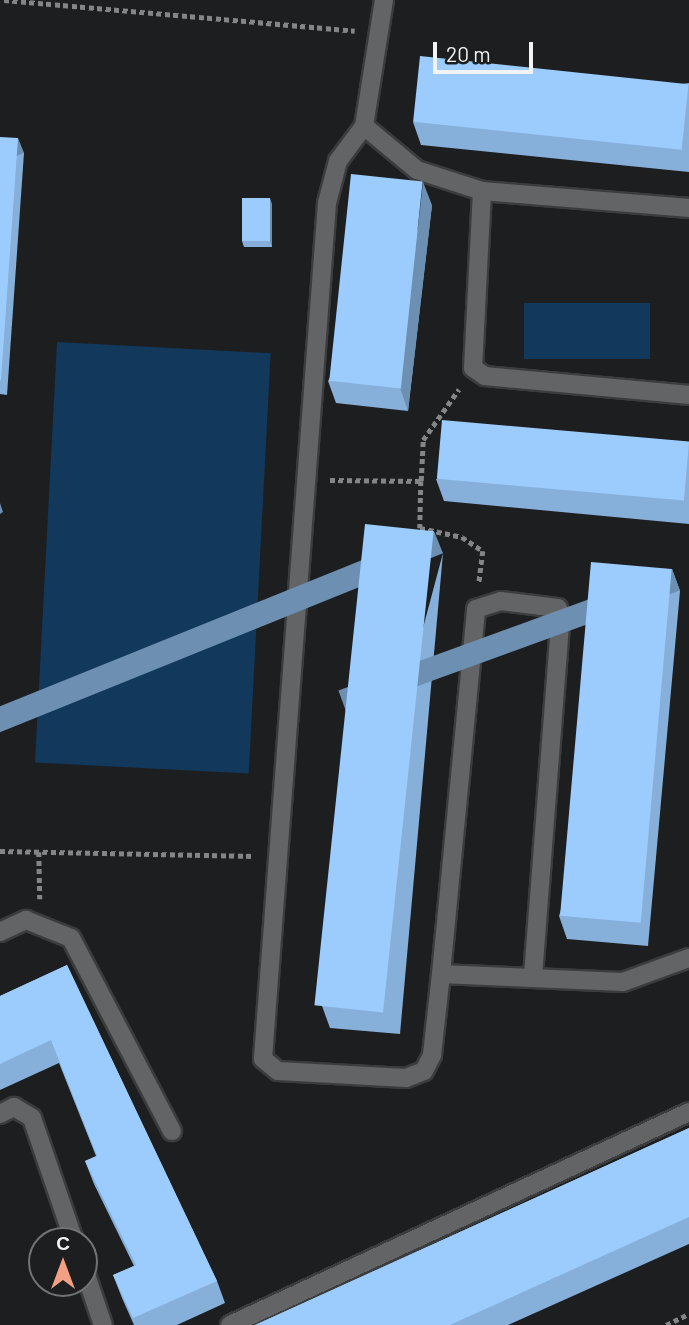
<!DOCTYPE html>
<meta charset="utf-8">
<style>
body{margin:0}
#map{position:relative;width:689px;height:1325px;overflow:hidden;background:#1c1e1f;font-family:Barlow,sans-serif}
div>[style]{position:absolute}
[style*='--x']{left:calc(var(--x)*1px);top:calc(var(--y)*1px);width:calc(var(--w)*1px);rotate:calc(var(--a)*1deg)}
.green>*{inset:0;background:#12385b;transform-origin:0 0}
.path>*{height:4.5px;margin-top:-2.25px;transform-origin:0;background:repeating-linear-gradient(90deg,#838586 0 5px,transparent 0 8.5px)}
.roads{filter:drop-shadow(2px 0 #3a3c3d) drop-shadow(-2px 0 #3a3c3d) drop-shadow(0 2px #3a3c3d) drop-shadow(0 -2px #3a3c3d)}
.lane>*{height:18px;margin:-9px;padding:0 9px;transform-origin:9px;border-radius:9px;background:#626466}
.wall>*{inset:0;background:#86afda}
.shaded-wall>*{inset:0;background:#6d8fb1;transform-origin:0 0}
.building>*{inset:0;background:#9cccfd;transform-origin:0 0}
span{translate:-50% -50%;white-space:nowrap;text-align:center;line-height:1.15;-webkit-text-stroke:7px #1c1e1f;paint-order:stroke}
.north{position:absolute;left:28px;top:1227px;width:70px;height:70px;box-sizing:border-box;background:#1c1e1f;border:2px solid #717374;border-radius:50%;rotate:0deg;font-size:19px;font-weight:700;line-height:28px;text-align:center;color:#f1f3f4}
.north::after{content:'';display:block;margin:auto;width:24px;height:32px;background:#f39f83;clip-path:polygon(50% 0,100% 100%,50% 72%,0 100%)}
.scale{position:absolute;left:433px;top:42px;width:100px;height:32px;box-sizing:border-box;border:4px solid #f1f3f4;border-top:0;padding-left:9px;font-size:21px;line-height:24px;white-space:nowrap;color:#f1f3f4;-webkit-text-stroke:5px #1c1e1f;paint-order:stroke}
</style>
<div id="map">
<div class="green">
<i style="left:524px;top:303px;width:126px;height:56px"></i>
<i style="left:57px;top:342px;width:214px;height:421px;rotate:3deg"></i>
</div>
<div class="path">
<i style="--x:4;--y:0;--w:352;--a:5"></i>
<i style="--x:330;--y:480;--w:91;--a:0.6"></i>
<i style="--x:421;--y:481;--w:47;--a:91.2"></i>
<i style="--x:420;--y:528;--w:43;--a:12.1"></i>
<i style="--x:462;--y:537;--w:25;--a:34"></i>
<i style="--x:483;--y:551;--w:31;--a:97"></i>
<i style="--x:421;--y:481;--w:41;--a:-87.2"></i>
<i style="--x:423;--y:440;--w:62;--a:-54.8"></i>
<i style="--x:0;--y:851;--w:255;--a:1.1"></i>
<i style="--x:39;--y:852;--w:47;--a:88.8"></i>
<i style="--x:666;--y:1325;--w:25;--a:-26"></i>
</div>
<div class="roads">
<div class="lane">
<i style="--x:384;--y:0;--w:128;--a:99"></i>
<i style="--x:364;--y:126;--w:44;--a:126.6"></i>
<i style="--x:338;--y:161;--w:43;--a:104.7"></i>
<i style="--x:327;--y:203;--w:858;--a:94.28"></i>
<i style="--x:263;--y:1059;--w:19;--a:39"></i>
<i style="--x:278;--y:1071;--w:128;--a:3.1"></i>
<i style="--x:406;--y:1078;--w:19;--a:-21"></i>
<i style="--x:424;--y:1071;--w:18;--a:-63"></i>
<i style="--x:432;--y:1055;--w:81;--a:-83.7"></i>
<i style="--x:441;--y:974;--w:367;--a:-84.5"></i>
<i style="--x:476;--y:609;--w:26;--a:-18"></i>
<i style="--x:501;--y:601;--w:57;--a:7"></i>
<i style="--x:558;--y:608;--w:17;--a:83"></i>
<i style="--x:560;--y:625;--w:354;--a:94.4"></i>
<i style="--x:364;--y:126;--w:69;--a:39.7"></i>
<i style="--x:417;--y:170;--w:68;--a:17.9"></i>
<i style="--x:482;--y:191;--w:208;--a:4.7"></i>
<i style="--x:482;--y:191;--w:177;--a:92.9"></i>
<i style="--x:473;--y:368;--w:14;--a:34"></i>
<i style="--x:485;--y:376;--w:205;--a:5.3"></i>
<i style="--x:0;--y:932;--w:29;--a:-25"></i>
<i style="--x:26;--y:920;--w:48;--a:21.8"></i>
<i style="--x:71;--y:938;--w:218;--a:62.4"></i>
<i style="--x:441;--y:974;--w:182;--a:2.5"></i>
<i style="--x:623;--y:982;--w:70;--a:-20"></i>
<i style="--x:0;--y:1114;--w:16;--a:-27"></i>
<i style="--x:14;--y:1107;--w:21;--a:31"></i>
<i style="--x:32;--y:1118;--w:130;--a:71.1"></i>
<i style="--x:84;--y:1269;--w:59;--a:71.3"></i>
<i style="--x:230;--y:1325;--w:506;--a:-24.89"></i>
</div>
</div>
<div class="wall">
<i style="clip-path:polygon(689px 83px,689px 172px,421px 145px,413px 122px)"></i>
<i style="clip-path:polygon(0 137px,24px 153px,7px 395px,0 394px)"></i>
<i style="clip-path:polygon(272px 204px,272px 247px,244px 247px,242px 241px)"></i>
<i style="clip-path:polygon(432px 205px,408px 411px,336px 403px,328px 381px)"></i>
<i style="clip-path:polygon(689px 443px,689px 524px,444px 501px,436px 479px)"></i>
<i style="clip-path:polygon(443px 553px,400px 1034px,330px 1028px,322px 1006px)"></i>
<i style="clip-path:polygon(672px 569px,680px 591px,648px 946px,567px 939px,559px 916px)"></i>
<i style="clip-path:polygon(67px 965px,217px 1281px,225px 1303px,177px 1325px,134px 1325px,122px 1298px,113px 1275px,134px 1266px,94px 1184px,85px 1161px,96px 1156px,59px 1063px,0 1090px,0 996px)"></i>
<i style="clip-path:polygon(689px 1128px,689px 1244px,508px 1325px,255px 1325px)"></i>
</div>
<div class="shaded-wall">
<i style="left:18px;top:138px;width:16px;height:243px;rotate:68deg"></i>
<i style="clip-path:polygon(423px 182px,432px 205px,408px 411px,400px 388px)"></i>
<i style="clip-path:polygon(270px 198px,272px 204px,272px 247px,270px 241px)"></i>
<i style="clip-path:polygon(0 503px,3px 512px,0 514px)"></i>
<i style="left:434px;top:531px;width:24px;height:483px;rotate:68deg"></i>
<i style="left:672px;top:569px;width:23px;height:355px;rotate:70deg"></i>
</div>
<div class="building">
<i style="left:420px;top:56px;width:270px;height:66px;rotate:6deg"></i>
<i style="clip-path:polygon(0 137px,18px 138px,1px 380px,0 380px)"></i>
<i style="left:351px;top:174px;width:72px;height:208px;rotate:6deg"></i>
<i style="left:242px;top:198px;width:28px;height:43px"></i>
<i style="left:442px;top:420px;width:248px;height:59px;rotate:5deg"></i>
<i style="left:365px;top:524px;width:69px;height:484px;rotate:6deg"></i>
<i style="left:591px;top:562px;width:81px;height:355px;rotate:5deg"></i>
<i style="clip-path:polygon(67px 965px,217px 1281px,133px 1318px,113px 1275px,136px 1265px,85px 1161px,97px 1156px,51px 1040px,0 1064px,0 996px)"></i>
<i style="clip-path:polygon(689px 1128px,689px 1217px,450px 1325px,255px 1325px)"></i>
</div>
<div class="north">С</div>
<div class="scale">20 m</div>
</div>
